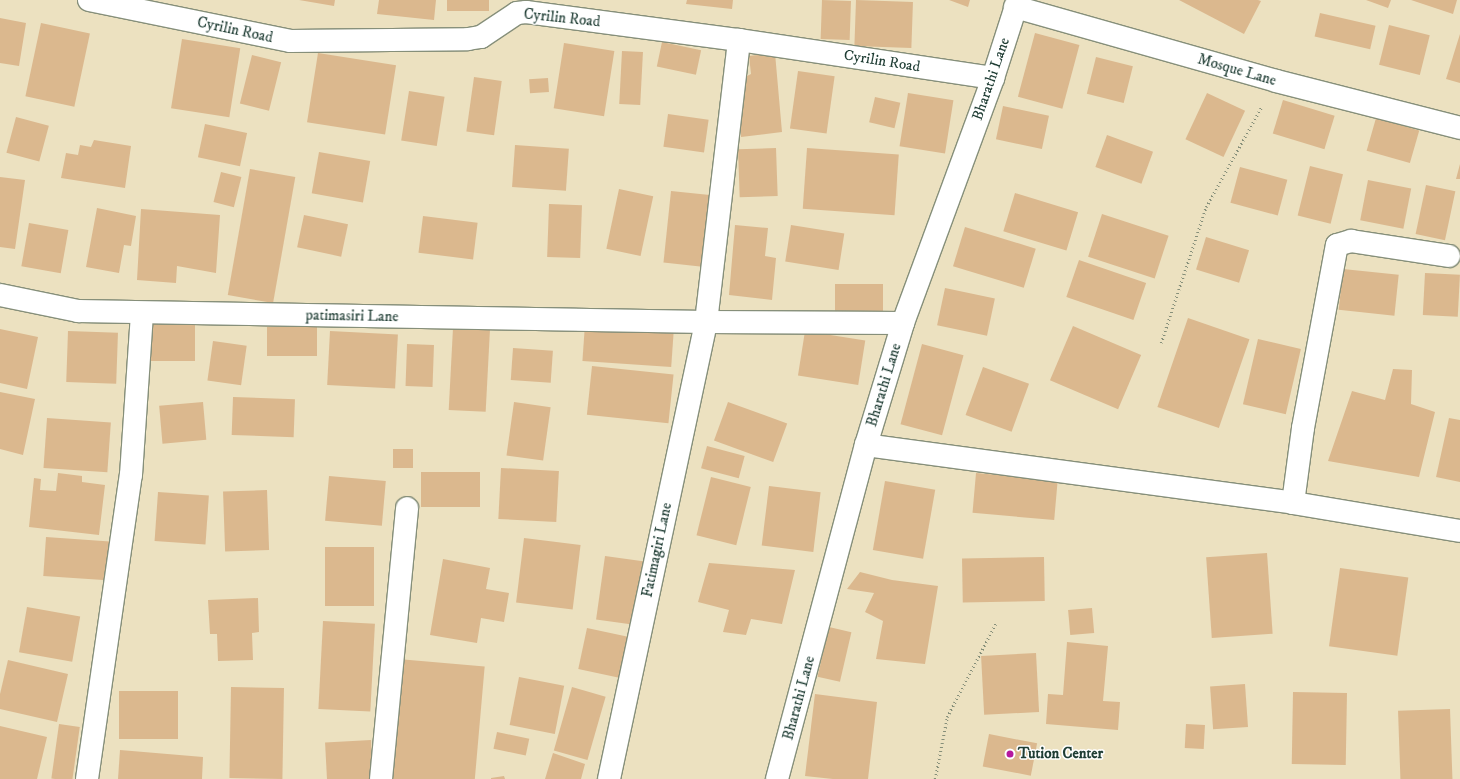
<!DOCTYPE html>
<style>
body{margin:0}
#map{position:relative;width:1460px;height:779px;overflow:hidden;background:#ece1c0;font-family:"IM FELL DW Pica",serif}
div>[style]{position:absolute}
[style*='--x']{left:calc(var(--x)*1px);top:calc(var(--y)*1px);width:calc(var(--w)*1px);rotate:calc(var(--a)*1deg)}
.building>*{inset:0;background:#dbb88e;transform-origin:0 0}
.path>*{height:2.5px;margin-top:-1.25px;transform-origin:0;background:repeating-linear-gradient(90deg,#868f7a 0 1px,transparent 0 4px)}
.roads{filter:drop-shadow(1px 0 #868f7a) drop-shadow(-1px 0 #868f7a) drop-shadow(0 1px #868f7a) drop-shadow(0 -1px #868f7a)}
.pedestrian>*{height:22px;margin:-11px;padding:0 11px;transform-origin:11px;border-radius:11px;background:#fff}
.minor>*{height:22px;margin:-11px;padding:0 11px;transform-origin:11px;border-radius:11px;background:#fff}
.dots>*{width:11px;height:11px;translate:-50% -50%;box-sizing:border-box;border:2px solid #fff;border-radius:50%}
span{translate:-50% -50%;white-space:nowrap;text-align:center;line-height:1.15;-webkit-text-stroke:3px #fff;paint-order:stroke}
.street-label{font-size:15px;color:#1f3d34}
.poi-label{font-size:15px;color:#1f3d34;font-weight:700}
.left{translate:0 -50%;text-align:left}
</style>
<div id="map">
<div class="building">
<i style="clip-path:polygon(299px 0,335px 0,334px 6px)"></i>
<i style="clip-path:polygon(379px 0,436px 0,434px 20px,377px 14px)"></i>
<i style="left:447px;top:0;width:42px;height:11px"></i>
<i style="clip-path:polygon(687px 0,733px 0,732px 9px,686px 4px)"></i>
<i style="left:822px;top:0;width:29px;height:39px;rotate:2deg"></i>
<i style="left:856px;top:0;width:57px;height:46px;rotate:2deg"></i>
<i style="clip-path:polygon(949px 0,970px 0,968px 7px)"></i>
<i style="clip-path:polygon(1179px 0,1258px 0,1261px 1px,1244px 34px)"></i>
<i style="clip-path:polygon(1366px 0,1391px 0,1388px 8px)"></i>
<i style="clip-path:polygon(1411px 0,1457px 0,1453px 14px)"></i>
<i style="left:1320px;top:13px;width:57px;height:24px;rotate:13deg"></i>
<i style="clip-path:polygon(0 18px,26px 23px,19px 66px,0 63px)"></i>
<i style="left:41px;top:23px;width:50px;height:75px;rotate:12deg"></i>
<i style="left:1389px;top:25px;width:42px;height:41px;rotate:14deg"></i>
<i style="left:1035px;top:33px;width:46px;height:66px;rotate:15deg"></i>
<i style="clip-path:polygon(1460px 34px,1460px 83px,1446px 79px)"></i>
<i style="left:182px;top:39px;width:59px;height:70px;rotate:9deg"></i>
<i style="left:662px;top:42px;width:40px;height:25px;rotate:12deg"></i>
<i style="left:564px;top:43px;width:51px;height:66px;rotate:9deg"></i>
<i style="left:622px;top:51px;width:21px;height:53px;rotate:3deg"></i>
<i style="left:318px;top:53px;width:79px;height:70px;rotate:9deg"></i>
<i style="clip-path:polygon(775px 53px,782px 132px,741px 137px,741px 79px,751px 74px,749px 56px)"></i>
<i style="left:252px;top:55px;width:30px;height:50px;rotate:14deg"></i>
<i style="left:1096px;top:57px;width:38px;height:38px;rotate:14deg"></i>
<i style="left:798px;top:71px;width:37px;height:58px;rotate:8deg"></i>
<i style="left:474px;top:77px;width:28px;height:55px;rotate:8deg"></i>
<i style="left:548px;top:78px;width:14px;height:19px;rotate:86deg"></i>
<i style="left:409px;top:91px;width:36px;height:50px;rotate:9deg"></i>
<i style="left:908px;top:93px;width:46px;height:54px;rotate:9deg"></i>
<i style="left:1207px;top:93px;width:42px;height:51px;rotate:25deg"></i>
<i style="left:875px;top:97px;width:26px;height:26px;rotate:13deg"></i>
<i style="left:1283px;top:100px;width:54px;height:35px;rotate:17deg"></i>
<i style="left:1003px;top:106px;width:47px;height:34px;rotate:12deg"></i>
<i style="left:668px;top:114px;width:41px;height:33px;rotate:8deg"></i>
<i style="left:16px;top:117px;width:34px;height:37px;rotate:15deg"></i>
<i style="left:1376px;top:118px;width:45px;height:34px;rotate:16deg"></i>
<i style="left:205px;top:124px;width:43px;height:34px;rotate:12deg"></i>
<i style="left:1107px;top:135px;width:49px;height:34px;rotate:20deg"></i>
<i style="clip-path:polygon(94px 140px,131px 146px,125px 188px,61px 178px,66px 153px,78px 155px,80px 145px,91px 147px)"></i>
<i style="left:515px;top:145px;width:54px;height:42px;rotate:4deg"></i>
<i style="left:776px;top:148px;width:48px;height:38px;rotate:88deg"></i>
<i style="left:807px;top:148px;width:92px;height:61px;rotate:4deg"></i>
<i style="left:319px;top:152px;width:52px;height:42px;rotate:10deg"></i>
<i style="clip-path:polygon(1460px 164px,1460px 179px,1456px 179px)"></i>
<i style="left:1310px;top:166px;width:34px;height:51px;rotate:14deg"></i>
<i style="left:1240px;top:167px;width:49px;height:37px;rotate:15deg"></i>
<i style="left:250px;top:169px;width:46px;height:128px;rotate:10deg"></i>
<i style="left:221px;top:172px;width:21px;height:31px;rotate:14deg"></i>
<i style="clip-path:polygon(0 177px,25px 180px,15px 249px,0 247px)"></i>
<i style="left:1368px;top:180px;width:44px;height:41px;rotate:11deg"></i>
<i style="left:1426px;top:185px;width:30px;height:50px;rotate:12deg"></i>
<i style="left:619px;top:189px;width:35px;height:61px;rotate:12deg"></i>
<i style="left:671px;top:191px;width:39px;height:72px;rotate:6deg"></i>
<i style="left:1015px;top:193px;width:66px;height:40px;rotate:17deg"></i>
<i style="left:549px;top:204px;width:33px;height:53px;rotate:2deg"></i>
<i style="clip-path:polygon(97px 208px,136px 216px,131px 246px,124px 245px,119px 273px,86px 267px)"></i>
<i style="clip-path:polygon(141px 209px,220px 215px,216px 273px,177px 266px,176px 283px,137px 280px)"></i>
<i style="left:1102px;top:214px;width:70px;height:45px;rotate:18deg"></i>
<i style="left:304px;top:215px;width:45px;height:33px;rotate:12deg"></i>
<i style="left:423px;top:216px;width:55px;height:37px;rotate:7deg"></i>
<i style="left:29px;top:223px;width:40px;height:44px;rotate:10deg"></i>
<i style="clip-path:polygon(735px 225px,768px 228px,765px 256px,776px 258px,772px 300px,729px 295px)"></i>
<i style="left:791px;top:225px;width:54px;height:37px;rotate:9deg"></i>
<i style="left:965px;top:227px;width:74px;height:41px;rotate:17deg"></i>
<i style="left:1206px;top:237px;width:45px;height:34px;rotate:17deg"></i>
<i style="left:1079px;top:260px;width:71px;height:39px;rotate:19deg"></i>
<i style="left:1343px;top:269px;width:56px;height:41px;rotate:6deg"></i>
<i style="left:1425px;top:273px;width:35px;height:42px;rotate:3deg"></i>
<i style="left:835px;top:284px;width:48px;height:29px"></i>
<i style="left:945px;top:288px;width:51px;height:38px;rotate:12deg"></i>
<i style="left:1188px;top:318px;width:65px;height:94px;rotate:19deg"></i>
<i style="left:151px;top:323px;width:44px;height:38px"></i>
<i style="left:585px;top:324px;width:89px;height:37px;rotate:4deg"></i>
<i style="left:1073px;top:326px;width:74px;height:59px;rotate:23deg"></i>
<i style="left:267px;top:327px;width:50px;height:29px"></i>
<i style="left:453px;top:328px;width:37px;height:82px;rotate:3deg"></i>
<i style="clip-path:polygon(0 329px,38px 337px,27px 389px,0 383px)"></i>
<i style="left:68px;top:331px;width:50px;height:51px;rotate:2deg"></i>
<i style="left:330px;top:331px;width:68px;height:54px;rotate:3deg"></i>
<i style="left:805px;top:331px;width:61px;height:45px;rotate:9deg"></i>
<i style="left:1258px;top:339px;width:44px;height:67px;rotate:13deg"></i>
<i style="left:213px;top:341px;width:34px;height:40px;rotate:8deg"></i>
<i style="left:407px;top:344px;width:27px;height:42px;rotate:2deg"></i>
<i style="left:922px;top:344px;width:43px;height:83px;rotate:15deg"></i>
<i style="left:513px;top:348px;width:40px;height:32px;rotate:4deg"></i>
<i style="left:592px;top:366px;width:82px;height:49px;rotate:6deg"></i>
<i style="left:983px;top:367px;width:49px;height:51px;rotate:20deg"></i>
<i style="clip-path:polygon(1393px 369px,1412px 370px,1411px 404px,1435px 412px,1419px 477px,1328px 461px,1352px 391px,1385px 400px)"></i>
<i style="clip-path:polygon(0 392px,35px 399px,23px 455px,0 449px)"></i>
<i style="left:233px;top:397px;width:62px;height:38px;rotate:2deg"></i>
<i style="left:203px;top:402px;width:38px;height:44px;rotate:85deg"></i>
<i style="left:514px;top:402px;width:37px;height:54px;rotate:8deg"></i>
<i style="left:728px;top:402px;width:63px;height:41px;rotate:20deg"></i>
<i style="left:47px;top:418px;width:64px;height:50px;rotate:4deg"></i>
<i style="clip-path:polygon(1449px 418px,1460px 420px,1460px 482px,1436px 477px)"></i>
<i style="left:707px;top:446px;width:39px;height:23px;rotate:15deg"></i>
<i style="left:413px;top:449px;width:19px;height:20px;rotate:90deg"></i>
<i style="left:501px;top:468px;width:58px;height:51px;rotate:3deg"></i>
<i style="left:421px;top:472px;width:59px;height:35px"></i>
<i style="clip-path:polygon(58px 473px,82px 476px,82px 482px,105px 485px,99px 535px,29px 527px,34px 478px,41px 479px,40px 490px,56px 491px)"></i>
<i style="left:976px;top:473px;width:82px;height:40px;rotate:5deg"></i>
<i style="left:329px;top:476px;width:57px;height:45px;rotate:5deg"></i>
<i style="left:711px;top:477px;width:41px;height:60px;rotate:14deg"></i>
<i style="left:885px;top:481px;width:51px;height:70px;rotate:10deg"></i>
<i style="left:769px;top:486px;width:52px;height:60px;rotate:7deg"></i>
<i style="left:267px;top:490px;width:60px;height:44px;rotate:88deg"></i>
<i style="left:158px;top:492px;width:51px;height:49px;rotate:4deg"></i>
<i style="left:46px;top:537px;width:64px;height:39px;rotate:4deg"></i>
<i style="left:524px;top:538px;width:57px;height:65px;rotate:7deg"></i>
<i style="left:325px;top:547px;width:49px;height:59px"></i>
<i style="left:1267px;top:553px;width:81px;height:61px;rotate:86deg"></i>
<i style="left:605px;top:556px;width:42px;height:64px;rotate:8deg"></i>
<i style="left:1044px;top:557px;width:44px;height:82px;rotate:89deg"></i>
<i style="clip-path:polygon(443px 559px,490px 568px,486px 589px,509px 593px,504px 622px,481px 618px,477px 643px,430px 635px)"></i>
<i style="clip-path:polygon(709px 563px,795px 570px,782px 624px,751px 619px,746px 635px,723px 632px,729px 610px,698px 602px)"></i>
<i style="left:1340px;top:568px;width:69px;height:79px;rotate:8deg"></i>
<i style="clip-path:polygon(860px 572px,892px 580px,938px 586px,925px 664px,876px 659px,883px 621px,865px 612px,874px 593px,847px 589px)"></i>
<i style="clip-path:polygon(258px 598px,259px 632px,252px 633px,253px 660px,218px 661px,217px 634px,210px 634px,208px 600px)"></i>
<i style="left:27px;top:607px;width:54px;height:46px;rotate:10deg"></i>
<i style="left:1092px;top:608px;width:25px;height:24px;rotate:85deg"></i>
<i style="left:323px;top:621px;width:52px;height:88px;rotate:3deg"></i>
<i style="left:829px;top:627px;width:23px;height:51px;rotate:13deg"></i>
<i style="left:587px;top:628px;width:49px;height:42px;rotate:12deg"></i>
<i style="clip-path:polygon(1067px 642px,1108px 646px,1103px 701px,1120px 702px,1118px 730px,1046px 724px,1048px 694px,1063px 695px)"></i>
<i style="left:1036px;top:653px;width:59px;height:55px;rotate:87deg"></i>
<i style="left:398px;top:659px;width:87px;height:120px;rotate:5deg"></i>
<i style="clip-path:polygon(8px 660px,68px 674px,57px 722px,0 709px,0 694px)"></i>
<i style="left:519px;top:677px;width:46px;height:49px;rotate:11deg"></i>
<i style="left:1245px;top:684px;width:43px;height:35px;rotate:86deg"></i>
<i style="left:231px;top:687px;width:53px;height:91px;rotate:1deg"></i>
<i style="left:572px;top:687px;width:35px;height:66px;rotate:16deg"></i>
<i style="left:178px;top:691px;width:48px;height:59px;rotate:90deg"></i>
<i style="left:1293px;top:692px;width:54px;height:72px;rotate:1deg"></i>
<i style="clip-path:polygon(815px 694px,877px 702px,868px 779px,833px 779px,805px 776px)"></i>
<i style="left:1450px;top:709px;width:70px;height:52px;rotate:88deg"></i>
<i style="left:59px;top:724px;width:21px;height:55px;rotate:8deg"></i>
<i style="left:1186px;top:724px;width:19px;height:24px;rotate:3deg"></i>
<i style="clip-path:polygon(0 726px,47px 737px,37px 779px,0 779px)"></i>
<i style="left:497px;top:732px;width:33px;height:17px;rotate:12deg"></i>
<i style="left:989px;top:734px;width:49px;height:33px;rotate:11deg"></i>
<i style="left:371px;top:740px;width:39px;height:46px;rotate:87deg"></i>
<i style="clip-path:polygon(120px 750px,203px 757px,202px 779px,118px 779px)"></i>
<i style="clip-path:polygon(553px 753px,585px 764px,581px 779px,545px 779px)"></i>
<i style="clip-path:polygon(504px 776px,505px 779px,491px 779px,491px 778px)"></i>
</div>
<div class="path">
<i style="--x:1161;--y:343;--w:143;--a:-71.7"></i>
<i style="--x:1206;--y:207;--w:115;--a:-61"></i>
<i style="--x:935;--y:779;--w:63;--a:-79"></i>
<i style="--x:947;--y:717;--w:106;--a:-62.5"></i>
</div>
<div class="roads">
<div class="pedestrian">
<i style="--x:866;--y:445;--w:431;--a:7.7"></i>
<i style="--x:1293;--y:503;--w:169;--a:9.5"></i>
</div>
<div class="minor">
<i style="--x:89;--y:0;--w:205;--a:11.5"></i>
<i style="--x:290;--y:41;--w:178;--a:-0.6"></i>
<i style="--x:468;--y:39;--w:13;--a:-9"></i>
<i style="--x:481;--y:37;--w:43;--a:-33.7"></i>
<i style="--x:517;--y:13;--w:9;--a:-6"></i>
<i style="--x:526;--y:12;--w:215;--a:7.5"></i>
<i style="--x:739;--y:40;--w:257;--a:8.5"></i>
<i style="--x:1015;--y:7;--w:271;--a:15.8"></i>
<i style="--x:1276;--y:81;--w:190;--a:14.3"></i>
<i style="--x:0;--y:295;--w:80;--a:11.6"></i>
<i style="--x:78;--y:311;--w:628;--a:1"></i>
<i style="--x:706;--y:322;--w:197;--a:0.3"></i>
<i style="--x:1293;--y:503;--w:76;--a:-82.4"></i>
<i style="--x:1303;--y:428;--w:186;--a:-79.5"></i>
<i style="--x:1337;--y:245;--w:15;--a:-16"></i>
<i style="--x:1351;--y:241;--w:99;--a:8.7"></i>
<i style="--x:87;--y:779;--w:307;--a:-81.8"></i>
<i style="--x:131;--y:475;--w:162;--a:-86.1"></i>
<i style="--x:381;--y:779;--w:272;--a:-84.5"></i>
<i style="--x:609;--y:779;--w:467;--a:-78"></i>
<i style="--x:706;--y:322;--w:284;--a:-83.3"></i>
<i style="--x:777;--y:779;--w:346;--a:-75.1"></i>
<i style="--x:866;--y:445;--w:127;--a:-73.1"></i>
<i style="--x:903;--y:323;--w:261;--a:-69.8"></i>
<i style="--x:993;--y:78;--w:82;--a:-72.2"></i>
</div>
</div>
<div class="dots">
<i style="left:1010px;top:754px;background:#b5179e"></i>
</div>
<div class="street-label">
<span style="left:562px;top:18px;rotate:6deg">Cyrilin Road</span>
<span style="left:235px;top:30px;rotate:12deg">Cyrilin Road</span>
<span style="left:882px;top:61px;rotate:9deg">Cyrilin Road</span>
<span style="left:1237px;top:70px;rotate:16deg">Mosque Lane</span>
<span style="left:991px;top:79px;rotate:-71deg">Bharathi Lane</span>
<span style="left:352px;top:316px;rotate:1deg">patimasiri Lane</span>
<span style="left:884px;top:385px;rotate:-73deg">Bharathi Lane</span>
<span style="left:657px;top:550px;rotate:-78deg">Fatimagiri Lane</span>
<span style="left:799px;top:698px;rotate:-75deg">Bharathi Lane</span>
</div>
<div class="poi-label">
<span class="left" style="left:1018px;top:754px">Tution Center</span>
</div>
</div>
